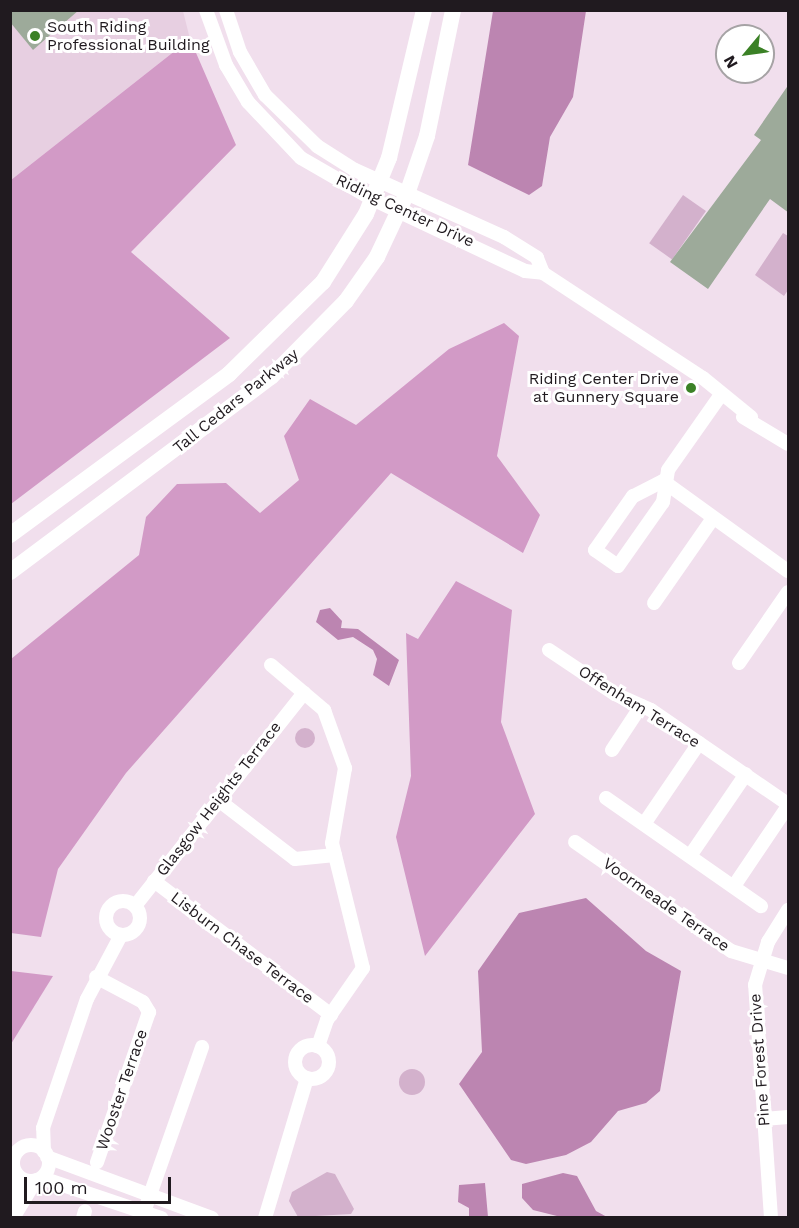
<!DOCTYPE html>
<style>
body{margin:0}
#map{position:relative;width:799px;height:1228px;overflow:hidden;background:#f1dfed;font-family:"Work Sans",sans-serif}
div>[style]{position:absolute}
[style*='--x']{left:calc(var(--x)*1px);top:calc(var(--y)*1px);width:calc(var(--w)*1px);rotate:calc(var(--a)*1deg)}
.built>*{inset:0;background:#e7cfe1}
.green>*{inset:0;background:#d3b1cc;transform-origin:0 0}
.round{border-radius:50%}
.forest>*{inset:0;background:#d29ac6}
.water>*{inset:0;background:#bc85b1}
.building>*{inset:0;background:#9daa9a}
.minor>*{height:14px;margin:-7px;padding:0 7px;transform-origin:7px;border-radius:7px;background:#fff}
.minor>.ring{margin:-7px;padding:0;box-sizing:content-box;background:none;border:14px solid #fff;border-radius:50%}
.major>*{height:16px;margin:-8px;padding:0 8px;transform-origin:8px;border-radius:8px;background:#fff}
.dots>*{width:16px;height:16px;translate:-50% -50%;box-sizing:border-box;border:3px solid #fff;border-radius:50%}
span{translate:-50% -50%;white-space:nowrap;text-align:center;line-height:1.15;-webkit-text-stroke:6px #fff;paint-order:stroke}
.poi-label{font-size:16px;color:#201a1f}
.left{translate:0 -50%;text-align:left}
.right{translate:-100% -50%;text-align:right}
.street-label{font-size:16px;color:#201a1f}
.frame{position:absolute;inset:0;border:12px solid #201a1f;pointer-events:none}
.north{position:absolute;left:715px;top:24px;width:60px;height:60px;box-sizing:border-box;background:#fff;border:2px solid #a6a3a5;border-radius:50%;rotate:241deg;font-size:16px;font-weight:700;line-height:24px;text-align:center;color:#201a1f}
.north::after{content:'';display:block;margin:auto;width:21px;height:27px;background:#3b8126;clip-path:polygon(50% 0,100% 100%,50% 72%,0 100%)}
.scale{position:absolute;left:24px;top:1177px;width:147px;height:27px;box-sizing:border-box;border:3px solid #201a1f;border-top:0;padding-left:8px;font-size:18px;line-height:21px;white-space:nowrap;color:#201a1f;-webkit-text-stroke:4px #fff;paint-order:stroke}
</style>
<div id="map">
<div class="built">
<i style="clip-path:polygon(11px 11px,183px 11px,190px 39px,11px 180px)"></i>
</div>
<div class="green">
<i style="left:683px;top:195px;width:28px;height:59px;rotate:35deg"></i>
<i style="clip-path:polygon(783px 233px,788px 236px,788px 290px,784px 296px,755px 275px)"></i>
<i class="round" style="left:295px;top:728px;width:20px;height:20px"></i>
<i class="round" style="left:399px;top:1069px;width:26px;height:26px"></i>
<i style="clip-path:polygon(327px 1172px,335px 1174px,354px 1209px,351px 1214px,298px 1217px,289px 1201px,292px 1192px)"></i>
</div>
<div class="forest">
<i style="clip-path:polygon(190px 39px,236px 145px,131px 252px,230px 338px,11px 504px,11px 180px)"></i>
<i style="clip-path:polygon(504px 323px,519px 336px,497px 456px,540px 515px,523px 553px,391px 473px,126px 773px,58px 869px,41px 937px,11px 933px,11px 659px,139px 555px,146px 517px,177px 484px,226px 483px,260px 513px,299px 480px,284px 436px,310px 399px,356px 425px,449px 349px)"></i>
<i style="clip-path:polygon(456px 581px,512px 610px,501px 722px,535px 814px,425px 956px,396px 837px,411px 776px,406px 633px,418px 639px)"></i>
<i style="clip-path:polygon(11px 971px,53px 976px,11px 1044px,10px 971px)"></i>
</div>
<div class="water">
<i style="clip-path:polygon(493px 11px,586px 11px,573px 97px,550px 137px,542px 186px,529px 195px,468px 165px)"></i>
<i style="clip-path:polygon(330px 608px,342px 621px,341px 628px,358px 629px,399px 660px,389px 686px,373px 675px,377px 659px,373px 650px,353px 637px,338px 640px,316px 622px,320px 610px)"></i>
<i style="clip-path:polygon(586px 898px,646px 951px,681px 971px,660px 1091px,646px 1103px,618px 1111px,591px 1142px,566px 1155px,526px 1164px,511px 1160px,459px 1084px,482px 1052px,478px 971px,519px 913px)"></i>
<i style="clip-path:polygon(563px 1173px,577px 1176px,596px 1211px,607px 1217px,561px 1217px,533px 1210px,522px 1198px,522px 1184px)"></i>
<i style="clip-path:polygon(485px 1183px,488px 1217px,469px 1217px,469px 1208px,458px 1202px,459px 1185px)"></i>
</div>
<div class="building">
<i style="clip-path:polygon(10px 10px,79px 10px,33px 50px,10px 22px)"></i>
<i style="clip-path:polygon(789px 84px,789px 213px,770px 199px,708px 289px,670px 262px,761px 140px,754px 135px)"></i>
</div>
<div class="minor">
<i style="--x:206;--y:10;--w:59;--a:70"></i>
<i style="--x:226;--y:65;--w:43;--a:59.3"></i>
<i style="--x:248;--y:102;--w:77;--a:46.6"></i>
<i style="--x:301;--y:158;--w:82;--a:30"></i>
<i style="--x:372;--y:199;--w:169;--a:25.2"></i>
<i style="--x:525;--y:271;--w:18;--a:6"></i>
<i style="--x:543;--y:273;--w:191;--a:33.3"></i>
<i style="--x:703;--y:378;--w:62;--a:39.1"></i>
<i style="--x:226;--y:10;--w:44;--a:71.6"></i>
<i style="--x:240;--y:52;--w:50;--a:59.8"></i>
<i style="--x:265;--y:95;--w:73;--a:44.4"></i>
<i style="--x:317;--y:146;--w:45;--a:32.3"></i>
<i style="--x:355;--y:170;--w:163;--a:24.2"></i>
<i style="--x:504;--y:237;--w:39;--a:32"></i>
<i style="--x:537;--y:258;--w:16;--a:68"></i>
<i style="--x:743;--y:417;--w:52;--a:31"></i>
<i style="--x:663;--y:481;--w:34;--a:153"></i>
<i style="--x:633;--y:496;--w:66;--a:125.1"></i>
<i style="--x:595;--y:550;--w:28;--a:35"></i>
<i style="--x:618;--y:566;--w:78;--a:-54.9"></i>
<i style="--x:663;--y:502;--w:32;--a:-81"></i>
<i style="--x:668;--y:470;--w:90;--a:-54.9"></i>
<i style="--x:663;--y:481;--w:154;--a:35.8"></i>
<i style="--x:654;--y:603;--w:103;--a:-55.2"></i>
<i style="--x:549;--y:650;--w:79;--a:33.7"></i>
<i style="--x:615;--y:694;--w:39;--a:24"></i>
<i style="--x:651;--y:710;--w:166;--a:34.5"></i>
<i style="--x:739;--y:663;--w:86;--a:-55.4"></i>
<i style="--x:271;--y:665;--w:70;--a:40.3"></i>
<i style="--x:324;--y:710;--w:62;--a:70.1"></i>
<i style="--x:345;--y:768;--w:76;--a:99.8"></i>
<i style="--x:332;--y:843;--w:129;--a:76.1"></i>
<i style="--x:363;--y:968;--w:63;--a:124.7"></i>
<i style="--x:327;--y:1020;--w:28;--a:109"></i>
<i style="--x:612;--y:750;--w:53;--a:-56.6"></i>
<i style="--x:606;--y:798;--w:189;--a:34.9"></i>
<i style="--x:217;--y:799;--w:98;--a:37.6"></i>
<i style="--x:295;--y:859;--w:40;--a:-5.7"></i>
<i style="--x:644;--y:824;--w:98;--a:-55.8"></i>
<i style="--x:575;--y:842;--w:190;--a:34.9"></i>
<i style="--x:731;--y:951;--w:59;--a:16.6"></i>
<i style="--x:690;--y:856;--w:99;--a:-55.7"></i>
<i style="--x:154;--y:881;--w:222;--a:37.1"></i>
<i style="--x:734;--y:886;--w:97;--a:-56"></i>
<i class="ring" style="left:106px;top:901px;width:20px;height:20px"></i>
<i style="--x:135;--y:906;--w:272;--a:-51.6"></i>
<i style="--x:96;--y:977;--w:53;--a:28"></i>
<i style="--x:143;--y:1002;--w:12;--a:59"></i>
<i style="--x:149;--y:1012;--w:159;--a:109.1"></i>
<i class="ring" style="left:295px;top:1045px;width:20px;height:20px"></i>
<i style="--x:764;--y:1119;--w:24;--a:-5"></i>
<i class="ring" style="left:13px;top:1145px;width:22px;height:22px"></i>
<i style="--x:44;--y:1152;--w:24;--a:-92"></i>
<i style="--x:43;--y:1128;--w:136;--a:-71.2"></i>
<i style="--x:87;--y:999;--w:72;--a:-62"></i>
<i style="--x:47;--y:1157;--w:176;--a:20.3"></i>
<i style="--x:42;--y:1178;--w:126;--a:18.6"></i>
<i style="--x:10;--y:1206;--w:20;--a:-70"></i>
<i style="--x:17;--y:1187;--w:17;--a:-100"></i>
<i style="--x:144;--y:1212;--w:175;--a:-70.6"></i>
<i style="--x:13;--y:1218;--w:44;--a:-58.8"></i>
<i style="--x:83;--y:1218;--w:7;--a:-74"></i>
<i style="--x:265;--y:1218;--w:146;--a:-73.3"></i>
<i style="--x:771;--y:1218;--w:234;--a:-93.9"></i>
<i style="--x:755;--y:985;--w:45;--a:-73.2"></i>
<i style="--x:768;--y:942;--w:38;--a:-58"></i>
</div>
<div class="major">
<i style="--x:10;--y:535;--w:272;--a:-36.3"></i>
<i style="--x:229;--y:374;--w:132;--a:-44.4"></i>
<i style="--x:323;--y:282;--w:80;--a:-57.7"></i>
<i style="--x:366;--y:214;--w:61;--a:-67.7"></i>
<i style="--x:389;--y:158;--w:152;--a:-76.7"></i>
<i style="--x:10;--y:572;--w:326;--a:-36.8"></i>
<i style="--x:271;--y:377;--w:107;--a:-45.4"></i>
<i style="--x:346;--y:301;--w:54;--a:-54.8"></i>
<i style="--x:377;--y:257;--w:73;--a:-64.8"></i>
<i style="--x:408;--y:191;--w:58;--a:-70.9"></i>
<i style="--x:427;--y:136;--w:129;--a:-78.3"></i>
</div>
<div class="dots">
<i style="left:35px;top:36px;background:#3b8126"></i>
<i style="left:691px;top:388px;background:#3b8126"></i>
</div>
<div class="poi-label">
<span class="left" style="left:47px;top:36px">South Riding<br>Professional Building</span>
<span class="right" style="left:679px;top:388px">Riding Center Drive<br>at Gunnery Square</span>
</div>
<div class="street-label">
<span style="left:405px;top:211px;rotate:25deg">Riding Center Drive</span>
<span style="left:236px;top:401px;rotate:-39deg">Tall Cedars Parkway</span>
<span style="left:639px;top:707px;rotate:32deg">Offenham Terrace</span>
<span style="left:219px;top:799px;rotate:-52deg">Glasgow Heights Terrace</span>
<span style="left:666px;top:905px;rotate:35deg">Voormeade Terrace</span>
<span style="left:242px;top:948px;rotate:37deg">Lisburn Chase Terrace</span>
<span style="left:760px;top:1060px;rotate:-94deg">Pine Forest Drive</span>
<span style="left:122px;top:1090px;rotate:-71deg">Wooster Terrace</span>
</div>
<div class="frame"></div>
<div class="north">N</div>
<div class="scale">100 m</div>
</div>
